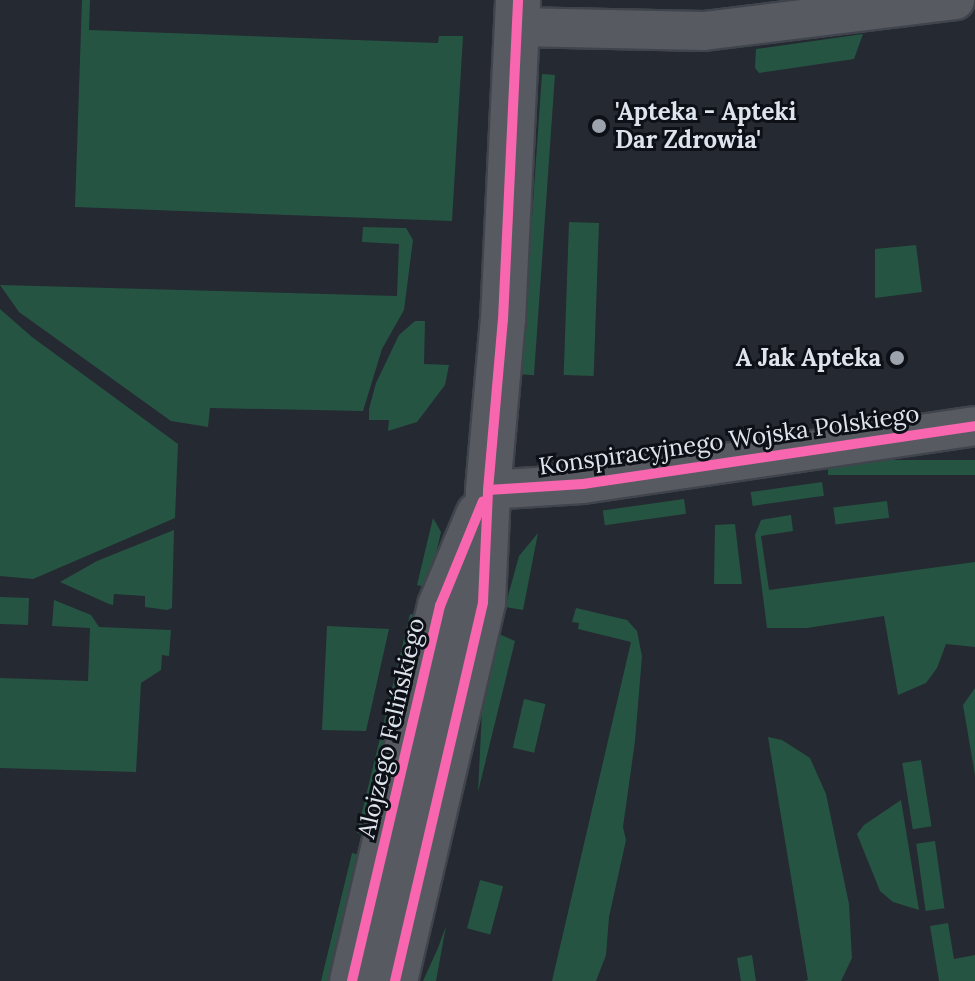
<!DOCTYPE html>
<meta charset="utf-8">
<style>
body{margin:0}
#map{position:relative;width:975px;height:981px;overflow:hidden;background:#252932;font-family:Lora,serif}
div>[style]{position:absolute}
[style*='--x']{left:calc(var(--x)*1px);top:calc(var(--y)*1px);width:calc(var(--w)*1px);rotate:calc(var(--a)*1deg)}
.green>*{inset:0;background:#265442;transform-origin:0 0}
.roads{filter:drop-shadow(2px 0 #40444c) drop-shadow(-2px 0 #40444c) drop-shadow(0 2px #40444c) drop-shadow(0 -2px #40444c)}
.street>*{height:38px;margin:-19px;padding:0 19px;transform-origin:19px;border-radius:19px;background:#575b61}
.secondary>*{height:44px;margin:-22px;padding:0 22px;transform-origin:22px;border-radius:22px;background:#575b61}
.cycleway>*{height:10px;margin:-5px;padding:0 5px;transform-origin:5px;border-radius:5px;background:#f766af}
.dots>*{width:22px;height:22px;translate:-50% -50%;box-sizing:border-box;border:4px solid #0d1117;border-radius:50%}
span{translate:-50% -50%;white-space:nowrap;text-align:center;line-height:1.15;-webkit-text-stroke:6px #0d1117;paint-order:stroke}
.poi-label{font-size:24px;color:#dee4ee;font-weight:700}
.left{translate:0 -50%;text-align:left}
.right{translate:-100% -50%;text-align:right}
.street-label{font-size:24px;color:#dee4ee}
</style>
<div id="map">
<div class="green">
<i style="clip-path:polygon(82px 0,90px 0,89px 30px,438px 43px,439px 36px,463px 36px,452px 221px,75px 207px)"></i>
<i style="clip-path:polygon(863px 34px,854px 59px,759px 73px,755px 68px,756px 49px)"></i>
<i style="left:542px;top:74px;width:13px;height:301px;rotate:4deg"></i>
<i style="left:569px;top:222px;width:30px;height:153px;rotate:2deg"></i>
<i style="clip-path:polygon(363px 227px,406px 228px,413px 240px,404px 310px,382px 349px,363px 411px,210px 408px,208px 427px,171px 421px,19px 312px,0 285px,397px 296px,399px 244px,362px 242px)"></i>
<i style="clip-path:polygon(916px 245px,922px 292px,875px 298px,875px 249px)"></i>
<i style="clip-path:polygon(0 309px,32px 337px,178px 444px,175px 518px,33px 579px,0 576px)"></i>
<i style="clip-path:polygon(415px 321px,425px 321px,424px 364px,449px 365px,445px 385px,417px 422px,388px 431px,389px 420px,369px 420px,369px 409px,376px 383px,399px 335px)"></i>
<i style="left:975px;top:460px;width:15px;height:147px;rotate:90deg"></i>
<i style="left:822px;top:482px;width:14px;height:72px;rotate:82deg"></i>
<i style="left:684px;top:499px;width:15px;height:82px;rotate:82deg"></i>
<i style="left:887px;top:501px;width:17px;height:54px;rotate:83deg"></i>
<i style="clip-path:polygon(791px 515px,793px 531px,761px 536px,769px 590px,975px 562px,975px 647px,946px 644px,937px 668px,926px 683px,898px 695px,884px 616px,807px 628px,767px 628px,755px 535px,761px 520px)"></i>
<i style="clip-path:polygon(433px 518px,441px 532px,428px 588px,417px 585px)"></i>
<i style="clip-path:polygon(735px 524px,742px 584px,714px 584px,715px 525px)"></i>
<i style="clip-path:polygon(174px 530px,172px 608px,167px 610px,145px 607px,145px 596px,114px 594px,113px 605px,109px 604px,60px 582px,97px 561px)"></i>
<i style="clip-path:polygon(538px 533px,523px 610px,505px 607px,519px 556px)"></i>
<i style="left:0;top:597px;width:29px;height:27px;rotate:2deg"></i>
<i style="clip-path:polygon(54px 600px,91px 615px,99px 627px,171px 630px,169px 656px,162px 655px,161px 670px,141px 683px,136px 772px,0 768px,0 678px,88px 681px,90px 628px,52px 626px)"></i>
<i style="clip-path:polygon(576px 608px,627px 620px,637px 631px,642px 656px,635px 741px,623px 827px,626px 840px,609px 917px,606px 955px,596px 981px,552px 981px,631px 642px,578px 629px,579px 623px,572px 622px)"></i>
<i style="clip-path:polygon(410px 614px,421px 616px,366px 835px,357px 833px)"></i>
<i style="clip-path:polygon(327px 626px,389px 629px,366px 731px,322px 730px)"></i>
<i style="clip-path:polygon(499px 634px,515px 641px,478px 792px,482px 711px)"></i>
<i style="clip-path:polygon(975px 688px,975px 775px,963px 705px)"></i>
<i style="left:524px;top:699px;width:22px;height:50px;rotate:13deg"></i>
<i style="clip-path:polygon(768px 737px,782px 740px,810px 758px,826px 794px,849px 904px,852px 958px,841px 981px,804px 981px,808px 980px)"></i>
<i style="left:921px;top:760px;width:67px;height:19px;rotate:81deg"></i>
<i style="clip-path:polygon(901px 800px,919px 910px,893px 902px,880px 891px,857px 834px,864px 825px)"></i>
<i style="left:935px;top:841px;width:68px;height:19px;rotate:82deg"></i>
<i style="clip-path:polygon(352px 853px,360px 855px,335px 981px,321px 981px)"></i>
<i style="left:480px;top:880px;width:24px;height:50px;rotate:15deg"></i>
<i style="clip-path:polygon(948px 923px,954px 959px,975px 955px,975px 981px,939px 981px,930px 926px)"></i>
<i style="clip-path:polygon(446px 926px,436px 981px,423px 981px,438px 948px)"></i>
<i style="clip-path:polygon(752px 955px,756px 981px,741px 981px,737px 958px)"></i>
</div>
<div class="roads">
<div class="street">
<i style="--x:517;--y:27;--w:187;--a:1.2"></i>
<i style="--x:704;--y:31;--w:253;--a:-7"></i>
<i style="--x:488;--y:490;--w:95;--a:-3.6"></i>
<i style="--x:583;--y:484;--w:396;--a:-8.4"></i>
</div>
<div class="secondary">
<i style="--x:352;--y:981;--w:385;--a:-76.8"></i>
<i style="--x:440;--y:606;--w:99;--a:-67.3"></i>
<i style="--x:395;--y:981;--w:389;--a:-76.9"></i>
<i style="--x:483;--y:602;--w:112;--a:-87.4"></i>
<i style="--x:488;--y:490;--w:171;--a:-85"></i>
<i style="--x:503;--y:320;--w:320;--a:-87.3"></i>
</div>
</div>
<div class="cycleway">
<i style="--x:488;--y:490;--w:95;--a:-3.6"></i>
<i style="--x:583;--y:484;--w:396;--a:-8.4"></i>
<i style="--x:352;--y:981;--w:385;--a:-76.8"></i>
<i style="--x:440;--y:606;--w:113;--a:-67.7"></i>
<i style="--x:395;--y:981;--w:389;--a:-76.9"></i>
<i style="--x:483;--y:602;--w:112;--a:-87.4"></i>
<i style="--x:488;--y:490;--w:171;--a:-85"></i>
<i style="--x:503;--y:320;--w:320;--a:-87.3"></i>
</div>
<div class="dots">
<i style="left:599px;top:126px;background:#9da3ac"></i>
<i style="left:897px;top:358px;background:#9da3ac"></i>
</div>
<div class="poi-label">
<span class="left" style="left:615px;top:126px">'Apteka - Apteki<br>Dar Zdrowia'</span>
<span class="right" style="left:881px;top:358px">A Jak Apteka</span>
</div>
<div class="street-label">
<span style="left:729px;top:440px;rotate:-8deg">Konspiracyjnego Wojska Polskiego</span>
<span style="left:391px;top:728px;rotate:-77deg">Alojzego Felińskiego</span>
</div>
</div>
